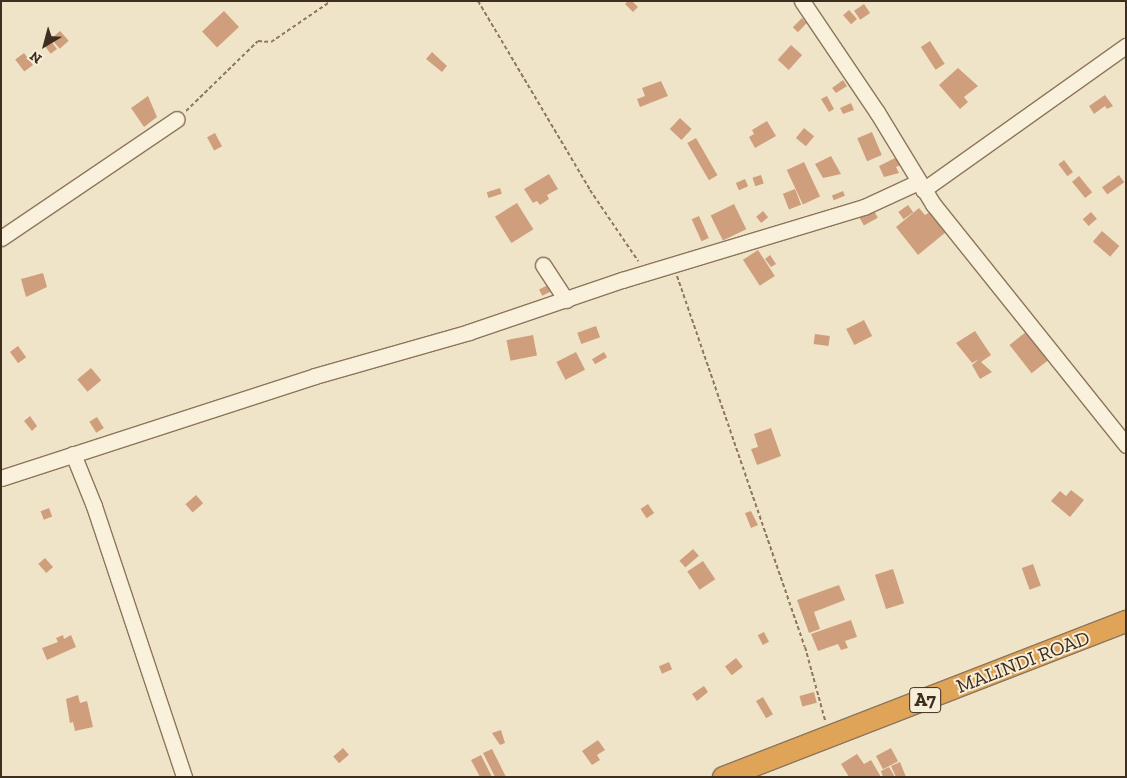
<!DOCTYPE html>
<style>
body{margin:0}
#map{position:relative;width:1127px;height:778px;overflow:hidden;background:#f0e4c8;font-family:"Zilla Slab",serif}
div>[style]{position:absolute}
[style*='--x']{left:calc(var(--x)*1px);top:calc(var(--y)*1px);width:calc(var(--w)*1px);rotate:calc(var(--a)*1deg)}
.building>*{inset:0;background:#cf9f7d;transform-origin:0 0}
.path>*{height:2px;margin-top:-1px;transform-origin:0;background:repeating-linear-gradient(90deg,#8d765c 0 4px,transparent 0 6.5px)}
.roads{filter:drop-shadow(1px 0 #8d765c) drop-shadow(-1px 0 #8d765c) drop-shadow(0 1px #8d765c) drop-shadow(0 -1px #8d765c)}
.minor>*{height:15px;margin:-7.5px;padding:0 7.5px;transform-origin:7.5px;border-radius:7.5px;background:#faf1dc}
.highway>*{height:21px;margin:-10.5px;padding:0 10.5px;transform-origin:10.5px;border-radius:10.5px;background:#e0a458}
span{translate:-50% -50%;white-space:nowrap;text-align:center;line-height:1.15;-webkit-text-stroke:4px #f7eed8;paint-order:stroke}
.shield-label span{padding:1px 4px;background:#f7eed8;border:1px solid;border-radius:4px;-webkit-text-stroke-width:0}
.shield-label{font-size:19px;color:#3d2e20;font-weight:700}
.street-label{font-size:20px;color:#3d2e20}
.frame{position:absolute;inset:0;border:2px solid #3d2e20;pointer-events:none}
.north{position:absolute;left:20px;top:20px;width:50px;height:50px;-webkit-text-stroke:4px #f7eed8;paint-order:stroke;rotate:217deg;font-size:14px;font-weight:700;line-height:20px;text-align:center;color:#3d2e20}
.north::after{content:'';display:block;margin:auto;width:18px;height:22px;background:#3d2e20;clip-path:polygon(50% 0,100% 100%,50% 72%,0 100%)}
</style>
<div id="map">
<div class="building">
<i style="clip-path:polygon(628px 1px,632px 1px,638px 7px,633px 12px,625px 4px)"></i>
<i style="left:864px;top:4px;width:11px;height:12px;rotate:56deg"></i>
<i style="left:849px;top:10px;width:12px;height:8px;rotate:48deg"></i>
<i style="left:224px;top:11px;width:22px;height:30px;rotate:47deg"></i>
<i style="left:802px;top:18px;width:7px;height:13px;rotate:45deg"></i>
<i style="left:60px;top:31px;width:13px;height:12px;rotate:48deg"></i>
<i style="left:51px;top:41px;width:10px;height:8px;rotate:53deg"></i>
<i style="left:930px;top:41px;width:27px;height:11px;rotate:57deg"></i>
<i style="left:791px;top:45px;width:15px;height:20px;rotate:42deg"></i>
<i style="clip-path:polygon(432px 52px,447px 66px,442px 72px,426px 59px)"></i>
<i style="left:24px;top:53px;width:15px;height:11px;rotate:53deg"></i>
<i style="clip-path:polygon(958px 68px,978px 86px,964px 97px,968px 102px,960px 109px,939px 85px)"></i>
<i style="clip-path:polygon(843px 80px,847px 86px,836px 93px,832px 88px)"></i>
<i style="clip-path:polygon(661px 81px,668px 96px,640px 107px,637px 99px,645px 96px,642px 88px)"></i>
<i style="clip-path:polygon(1105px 95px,1113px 106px,1107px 109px,1105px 106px,1094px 114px,1089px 106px)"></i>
<i style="clip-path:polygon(148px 96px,157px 117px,144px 127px,131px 108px)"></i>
<i style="clip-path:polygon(827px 96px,834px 109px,829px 112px,821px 99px)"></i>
<i style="clip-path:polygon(851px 103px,854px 110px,843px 114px,840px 108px)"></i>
<i style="left:680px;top:118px;width:16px;height:15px;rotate:43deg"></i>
<i style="clip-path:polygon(767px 121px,776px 136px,755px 148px,749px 137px,754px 134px,752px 130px)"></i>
<i style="left:804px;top:128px;width:13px;height:13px;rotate:39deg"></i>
<i style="left:872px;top:132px;width:25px;height:16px;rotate:67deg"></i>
<i style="left:215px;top:133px;width:15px;height:9px;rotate:62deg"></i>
<i style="left:696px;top:138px;width:43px;height:10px;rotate:60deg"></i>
<i style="clip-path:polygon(831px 156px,841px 174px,823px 178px,815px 164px)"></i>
<i style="clip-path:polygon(897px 157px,901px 165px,896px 167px,899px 173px,884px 177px,879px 166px)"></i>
<i style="left:1064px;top:160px;width:15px;height:7px;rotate:53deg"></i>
<i style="left:804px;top:162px;width:38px;height:19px;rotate:65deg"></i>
<i style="clip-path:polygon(549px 174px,558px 189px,547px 195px,549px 199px,540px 205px,537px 201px,533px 203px,524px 189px)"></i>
<i style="left:761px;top:175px;width:9px;height:9px;rotate:72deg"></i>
<i style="left:1119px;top:175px;width:9px;height:21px;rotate:54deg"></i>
<i style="left:1079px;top:176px;width:21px;height:9px;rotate:51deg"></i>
<i style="left:745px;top:179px;width:8px;height:10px;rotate:67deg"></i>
<i style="left:500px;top:188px;width:6px;height:14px;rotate:72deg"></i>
<i style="left:795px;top:189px;width:17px;height:13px;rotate:69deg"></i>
<i style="left:843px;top:191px;width:5px;height:12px;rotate:68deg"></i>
<i style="left:517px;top:203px;width:31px;height:26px;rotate:58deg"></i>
<i style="left:734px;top:204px;width:28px;height:26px;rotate:64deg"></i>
<i style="left:908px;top:205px;width:9px;height:12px;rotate:54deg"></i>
<i style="clip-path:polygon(919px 208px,925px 215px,930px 212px,946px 232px,918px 255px,896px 227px)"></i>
<i style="left:873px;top:209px;width:10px;height:16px;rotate:61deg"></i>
<i style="left:763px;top:211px;width:8px;height:9px;rotate:50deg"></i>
<i style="left:1091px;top:212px;width:9px;height:11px;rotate:49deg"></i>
<i style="left:699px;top:216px;width:24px;height:8px;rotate:66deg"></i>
<i style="left:1102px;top:231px;width:23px;height:14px;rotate:41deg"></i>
<i style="left:758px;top:250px;width:31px;height:18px;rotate:57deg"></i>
<i style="clip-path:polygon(770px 255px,776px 264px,771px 267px,765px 259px)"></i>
<i style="clip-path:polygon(43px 273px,47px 287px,26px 297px,21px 279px)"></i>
<i style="left:548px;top:285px;width:7px;height:10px;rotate:63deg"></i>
<i style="left:864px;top:320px;width:18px;height:20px;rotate:63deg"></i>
<i style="left:596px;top:326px;width:12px;height:20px;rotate:70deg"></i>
<i style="clip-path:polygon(975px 331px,991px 355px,981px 362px,992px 372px,980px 379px,972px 365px,979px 359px,972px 363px,956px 343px)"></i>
<i style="left:1026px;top:332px;width:36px;height:21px;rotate:52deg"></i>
<i style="left:815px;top:334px;width:15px;height:10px;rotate:8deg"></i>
<i style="left:533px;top:335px;width:21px;height:27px;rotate:79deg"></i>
<i style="left:18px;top:346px;width:14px;height:10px;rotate:54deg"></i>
<i style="left:576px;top:352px;width:20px;height:22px;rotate:63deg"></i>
<i style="left:604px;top:352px;width:6px;height:14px;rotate:59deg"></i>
<i style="left:91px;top:368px;width:16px;height:18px;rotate:50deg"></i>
<i style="clip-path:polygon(30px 416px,37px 426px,32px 431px,24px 421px)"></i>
<i style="left:97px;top:417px;width:13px;height:9px;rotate:58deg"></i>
<i style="clip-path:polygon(771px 428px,781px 456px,757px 465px,751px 449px,758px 447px,754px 434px)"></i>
<i style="clip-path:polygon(1071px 490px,1084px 500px,1070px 517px,1051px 501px,1060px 491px,1066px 496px)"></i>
<i style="left:196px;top:495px;width:11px;height:14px;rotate:49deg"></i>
<i style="left:648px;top:504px;width:11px;height:9px;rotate:56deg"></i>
<i style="left:49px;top:508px;width:9px;height:9px;rotate:69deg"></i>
<i style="clip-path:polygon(751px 511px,758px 525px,751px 528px,745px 513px)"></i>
<i style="left:693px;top:549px;width:9px;height:18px;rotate:49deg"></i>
<i style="left:45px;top:558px;width:12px;height:9px;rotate:48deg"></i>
<i style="left:703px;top:561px;width:22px;height:19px;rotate:56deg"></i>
<i style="left:1033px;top:564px;width:23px;height:12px;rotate:70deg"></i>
<i style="left:893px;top:569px;width:36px;height:19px;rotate:72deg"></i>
<i style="clip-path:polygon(839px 585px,845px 600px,814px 612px,820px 629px,809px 633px,797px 600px)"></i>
<i style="clip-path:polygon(851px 620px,857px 637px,845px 641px,848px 648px,841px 650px,838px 644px,818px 651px,811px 634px)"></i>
<i style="left:764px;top:632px;width:11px;height:7px;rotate:63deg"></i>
<i style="clip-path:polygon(63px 635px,64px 639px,71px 635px,76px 647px,47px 660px,42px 648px,58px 642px,56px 638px)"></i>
<i style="left:736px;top:658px;width:11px;height:14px;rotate:52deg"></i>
<i style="left:669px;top:662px;width:8px;height:11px;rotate:67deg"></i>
<i style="clip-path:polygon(704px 686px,708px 692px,697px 701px,692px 694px)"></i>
<i style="left:814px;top:692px;width:11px;height:15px;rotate:75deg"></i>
<i style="clip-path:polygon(78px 695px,80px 703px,87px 701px,93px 727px,75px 731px,73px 722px,70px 723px,66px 699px)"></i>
<i style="left:763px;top:697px;width:20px;height:8px;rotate:60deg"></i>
<i style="clip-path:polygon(501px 730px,505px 743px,500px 745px,492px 733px)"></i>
<i style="clip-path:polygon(598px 740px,605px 750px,597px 755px,600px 760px,592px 765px,582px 751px)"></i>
<i style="left:343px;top:748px;width:9px;height:13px;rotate:49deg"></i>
<i style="left:891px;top:748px;width:15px;height:17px;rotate:62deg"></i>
<i style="clip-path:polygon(492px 749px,506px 777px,495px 777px,483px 753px)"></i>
<i style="clip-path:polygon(857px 754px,864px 764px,871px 760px,881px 777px,849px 777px,841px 764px)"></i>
<i style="clip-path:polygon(481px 755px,492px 777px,480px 777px,471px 760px)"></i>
<i style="clip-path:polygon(900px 762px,906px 777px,896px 777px,891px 766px)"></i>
<i style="clip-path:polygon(889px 767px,895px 777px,883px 777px,881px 771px)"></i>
</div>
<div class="path">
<i style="--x:478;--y:1;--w:220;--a:59.3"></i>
<i style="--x:590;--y:190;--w:86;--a:55.9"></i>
<i style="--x:186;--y:111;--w:100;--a:-44.2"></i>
<i style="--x:258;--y:41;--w:13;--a:4"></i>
<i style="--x:271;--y:42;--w:73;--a:-34.3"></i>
<i style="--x:677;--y:276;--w:392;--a:71"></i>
<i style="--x:805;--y:647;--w:76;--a:74.7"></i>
</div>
<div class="roads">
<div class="minor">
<i style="--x:802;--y:1;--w:134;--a:56"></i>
<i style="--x:877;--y:112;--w:108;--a:58.7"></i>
<i style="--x:933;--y:204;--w:309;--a:51.3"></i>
<i style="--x:923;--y:190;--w:249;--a:-35.4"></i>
<i style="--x:1;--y:238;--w:212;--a:-34.1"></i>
<i style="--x:543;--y:265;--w:42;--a:56.7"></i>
<i style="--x:73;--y:454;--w:56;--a:68"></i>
<i style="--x:94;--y:506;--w:286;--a:71.6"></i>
<i style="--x:1;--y:478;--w:330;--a:-18"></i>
<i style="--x:315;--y:376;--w:160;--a:-15.9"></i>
<i style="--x:469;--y:332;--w:162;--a:-18.8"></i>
<i style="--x:622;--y:280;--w:253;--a:-16.8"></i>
<i style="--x:864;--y:207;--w:60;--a:-24.8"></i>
</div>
<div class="highway">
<i style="--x:723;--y:777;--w:432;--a:-21.2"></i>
</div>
</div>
<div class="shield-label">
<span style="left:925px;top:700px">A7</span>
</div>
<div class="street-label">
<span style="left:1023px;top:662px;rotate:-21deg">MALINDI ROAD</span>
</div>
<div class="frame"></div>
<div class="north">N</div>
</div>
